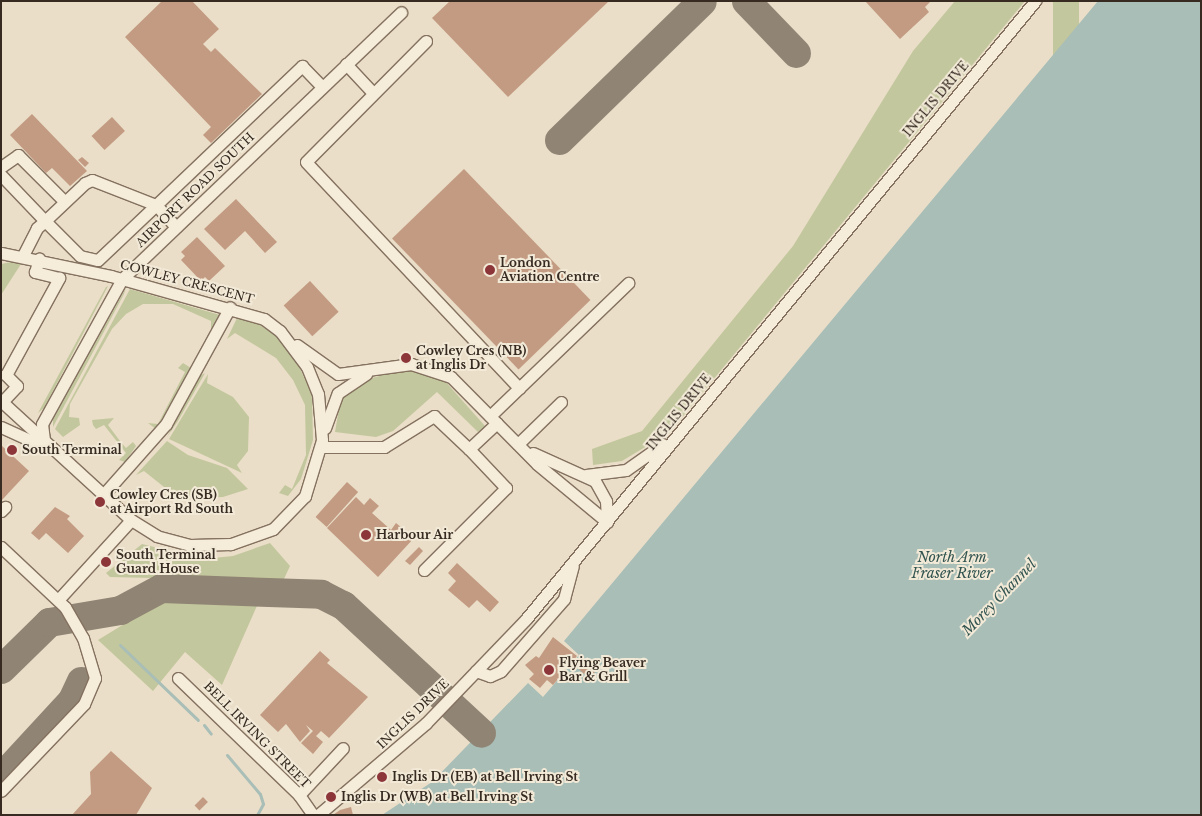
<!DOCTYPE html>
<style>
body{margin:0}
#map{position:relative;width:1202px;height:816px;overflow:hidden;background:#eadec8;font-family:"Libre Baskerville",serif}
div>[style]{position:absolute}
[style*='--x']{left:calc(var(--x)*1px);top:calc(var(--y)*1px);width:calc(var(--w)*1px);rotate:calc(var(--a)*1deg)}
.green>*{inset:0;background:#c3c79d;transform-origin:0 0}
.water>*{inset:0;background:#a8beb7}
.stream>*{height:3px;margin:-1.5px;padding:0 1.5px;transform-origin:1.5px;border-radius:1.5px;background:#a8beb7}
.taxiway>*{height:29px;margin:-14.5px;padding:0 14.5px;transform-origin:14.5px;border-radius:14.5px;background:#908474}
.building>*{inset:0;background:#c39b82;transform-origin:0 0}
.roads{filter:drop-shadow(1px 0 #84715f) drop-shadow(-1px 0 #84715f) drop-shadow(0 1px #84715f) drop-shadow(0 -1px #84715f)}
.minor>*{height:11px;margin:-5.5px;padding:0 5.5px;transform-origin:5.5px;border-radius:5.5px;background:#f5ecda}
.dots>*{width:14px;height:14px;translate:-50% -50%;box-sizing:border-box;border:2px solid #f2e9d7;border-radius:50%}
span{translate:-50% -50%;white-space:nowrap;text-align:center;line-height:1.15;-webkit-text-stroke:4px #f2e9d7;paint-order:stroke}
.street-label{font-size:12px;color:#362a21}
.poi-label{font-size:12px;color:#362a21;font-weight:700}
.left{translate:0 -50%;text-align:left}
.water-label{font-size:14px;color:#325450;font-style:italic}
.frame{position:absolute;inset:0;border:2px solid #362a21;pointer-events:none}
</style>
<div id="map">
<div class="green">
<i style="clip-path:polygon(955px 1px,1025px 1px,670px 432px,622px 461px,593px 465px,592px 449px,642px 431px,793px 246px,913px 51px)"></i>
<i style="left:1053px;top:1px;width:26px;height:738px"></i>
<i style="clip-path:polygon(11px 262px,21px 264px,1px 295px,1px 264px)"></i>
<i style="clip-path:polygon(108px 286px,44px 408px,38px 413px,106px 287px)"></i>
<i style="clip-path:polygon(126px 288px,124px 294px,53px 427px,53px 418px)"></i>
<i style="clip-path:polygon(130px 289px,220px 315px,211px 330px,211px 321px,173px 304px,143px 304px,126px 314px,112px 329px,70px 404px,69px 417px,79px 418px,80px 425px,63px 437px,55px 429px)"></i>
<i style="clip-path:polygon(238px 316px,252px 320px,277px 336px,298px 364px,312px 395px,313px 440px,301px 479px,288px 496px,279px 493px,285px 485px,292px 489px,306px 455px,305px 405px,293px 380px,276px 358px,235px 333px,227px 339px)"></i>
<i style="clip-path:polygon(183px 363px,191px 368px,156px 429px,148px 423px,158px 424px,185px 372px,178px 368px)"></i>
<i style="clip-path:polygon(399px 371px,423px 371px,444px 380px,485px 426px,478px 432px,437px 392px,393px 431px,376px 437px,335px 432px,341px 397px,360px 381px)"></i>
<i style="clip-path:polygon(205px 373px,178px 421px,167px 437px,200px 376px)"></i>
<i style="clip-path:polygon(208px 374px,207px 383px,233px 397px,249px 417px,248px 451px,237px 465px,242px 473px,169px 439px)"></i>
<i style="clip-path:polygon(114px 418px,108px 425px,120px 441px,126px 448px,133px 442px,136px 446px,125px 462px,119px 460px,126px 453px,104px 425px,96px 429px,93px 425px,92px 420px)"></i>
<i style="clip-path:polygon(167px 441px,188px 455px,227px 468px,248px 489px,223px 497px,195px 498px,164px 487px,144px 471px,136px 475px)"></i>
<i style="clip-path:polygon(270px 543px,290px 566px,283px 581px,110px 577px,106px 573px,142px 544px,203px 559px,233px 556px)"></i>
<i style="clip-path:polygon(163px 591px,260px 599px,222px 685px,185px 652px,153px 691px,98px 640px,129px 621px)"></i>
</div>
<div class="water">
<i style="clip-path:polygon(1098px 1px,1201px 1px,1201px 815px,382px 815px,432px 782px,528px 683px,543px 697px,579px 655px,564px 641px)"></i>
</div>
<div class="stream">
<i style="--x:120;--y:645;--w:108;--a:43.9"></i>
<i style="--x:204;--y:725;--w:11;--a:52"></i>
<i style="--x:227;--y:755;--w:51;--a:49.8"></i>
<i style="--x:260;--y:794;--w:10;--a:73"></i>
<i style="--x:263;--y:804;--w:13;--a:119"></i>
</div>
<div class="taxiway">
<i style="--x:746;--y:1;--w:72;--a:46.1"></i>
<i style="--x:559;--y:140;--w:199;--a:-44.2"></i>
<i style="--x:1;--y:669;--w:67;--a:-44.4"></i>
<i style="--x:49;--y:622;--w:72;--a:-9.6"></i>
<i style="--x:120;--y:610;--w:47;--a:-28.2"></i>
<i style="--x:161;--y:588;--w:160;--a:2.1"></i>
<i style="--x:321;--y:594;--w:25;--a:27"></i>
<i style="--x:343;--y:605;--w:188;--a:42.8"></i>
<i style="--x:1;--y:777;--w:105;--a:-47.3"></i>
<i style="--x:72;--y:700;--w:21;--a:-65"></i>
</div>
<div class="building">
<i style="clip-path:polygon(162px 1px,192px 1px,219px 29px,203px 44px,211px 52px,215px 48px,262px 94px,211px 143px,203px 135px,211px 127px,125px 37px)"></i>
<i style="clip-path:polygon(450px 1px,609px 1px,508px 97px,432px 18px)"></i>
<i style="clip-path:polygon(865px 1px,931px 1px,925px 7px,929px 12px,900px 39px)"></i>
<i style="clip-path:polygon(32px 114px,87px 171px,70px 186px,52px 168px,46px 173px,10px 135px)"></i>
<i style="left:112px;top:117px;width:19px;height:28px;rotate:47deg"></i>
<i style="clip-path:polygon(82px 157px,89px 163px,85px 167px,78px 160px)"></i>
<i style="left:464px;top:169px;width:182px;height:100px;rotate:46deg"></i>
<i style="clip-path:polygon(236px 199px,277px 242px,265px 253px,245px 231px,225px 250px,204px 229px)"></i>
<i style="clip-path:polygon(197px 237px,225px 266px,209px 281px,205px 277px,201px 281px,181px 260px,185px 256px,181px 252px)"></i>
<i style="left:310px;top:281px;width:42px;height:36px;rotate:47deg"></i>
<i style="clip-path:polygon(1px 445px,29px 471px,1px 501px)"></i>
<i style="left:347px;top:482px;width:15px;height:47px;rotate:42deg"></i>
<i style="clip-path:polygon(356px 497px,364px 505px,370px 498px,379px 506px,372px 513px,391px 530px,396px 523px,414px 538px,378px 577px,327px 528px)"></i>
<i style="clip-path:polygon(55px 507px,70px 516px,67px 519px,84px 536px,68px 553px,46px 533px,39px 540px,31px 533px)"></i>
<i style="clip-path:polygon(419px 547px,423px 551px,410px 565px,405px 561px)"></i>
<i style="clip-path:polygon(106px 557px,111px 561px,105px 566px,102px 563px)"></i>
<i style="clip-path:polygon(457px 563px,499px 602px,490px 612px,477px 600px,469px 608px,448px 590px,456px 581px,448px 573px)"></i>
<i style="clip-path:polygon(553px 637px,577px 656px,553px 685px,547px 680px,540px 688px,529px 679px,534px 674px,525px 665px,536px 656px,539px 658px)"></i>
<i style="clip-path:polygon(320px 651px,330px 660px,327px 663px,368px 697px,329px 738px,321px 731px,316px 736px,323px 742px,313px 754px,301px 743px,313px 731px,306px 725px,310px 731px,300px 742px,286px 724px,278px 732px,260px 715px)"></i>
<i style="clip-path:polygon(584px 665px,589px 669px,584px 674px,579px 669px)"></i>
<i style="clip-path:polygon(591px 669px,595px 672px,589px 678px,586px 674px)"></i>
<i style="clip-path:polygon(111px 751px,152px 788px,136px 815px,72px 815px,91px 794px,90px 772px)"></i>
<i style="left:203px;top:797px;width:7px;height:12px;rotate:45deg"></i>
<i style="clip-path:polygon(351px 807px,353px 815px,333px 815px,340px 810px)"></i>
</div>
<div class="roads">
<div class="minor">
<i style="--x:426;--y:41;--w:170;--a:134.8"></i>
<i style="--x:306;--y:162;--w:311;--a:46.7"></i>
<i style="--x:346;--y:64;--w:38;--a:47"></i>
<i style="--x:1;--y:167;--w:21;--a:-35"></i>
<i style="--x:18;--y:155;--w:66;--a:45"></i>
<i style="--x:1;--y:175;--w:64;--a:46.3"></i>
<i style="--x:45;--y:221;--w:49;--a:45"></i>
<i style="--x:80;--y:256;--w:18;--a:13"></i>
<i style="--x:98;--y:260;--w:80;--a:-43.5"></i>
<i style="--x:156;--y:205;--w:69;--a:-158.7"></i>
<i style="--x:92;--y:180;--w:8;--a:157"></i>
<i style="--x:85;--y:183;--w:55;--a:136.5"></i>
<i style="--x:45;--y:221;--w:11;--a:139"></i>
<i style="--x:37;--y:228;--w:29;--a:117"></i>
<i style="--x:176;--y:227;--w:30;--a:-132"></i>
<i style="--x:156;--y:205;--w:202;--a:-43.6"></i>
<i style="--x:302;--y:66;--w:29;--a:46"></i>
<i style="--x:1;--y:253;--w:112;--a:11.8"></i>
<i style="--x:111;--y:276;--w:159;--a:15.7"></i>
<i style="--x:264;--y:319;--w:20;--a:37"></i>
<i style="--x:280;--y:331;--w:45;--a:53.1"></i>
<i style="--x:307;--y:367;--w:29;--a:68"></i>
<i style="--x:318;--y:394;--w:46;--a:85"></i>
<i style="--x:322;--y:440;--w:59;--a:106.9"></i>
<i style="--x:305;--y:496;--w:46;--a:134.1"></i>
<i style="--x:273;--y:529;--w:45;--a:160.3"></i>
<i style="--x:231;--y:544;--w:41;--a:178.6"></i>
<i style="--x:190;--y:545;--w:34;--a:-165"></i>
<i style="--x:157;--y:536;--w:31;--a:-148"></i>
<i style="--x:131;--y:520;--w:176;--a:-137.5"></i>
<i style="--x:297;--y:345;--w:50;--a:35.3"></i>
<i style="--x:338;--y:374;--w:74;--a:-7.8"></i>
<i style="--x:411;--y:364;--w:42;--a:18"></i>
<i style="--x:451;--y:377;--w:122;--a:45.3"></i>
<i style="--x:537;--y:464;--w:91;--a:39.6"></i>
<i style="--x:2;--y:402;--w:22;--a:-47"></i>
<i style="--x:17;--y:386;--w:16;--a:-135"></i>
<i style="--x:6;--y:375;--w:111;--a:-61.3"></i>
<i style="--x:59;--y:278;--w:25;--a:-166"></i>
<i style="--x:35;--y:272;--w:14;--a:-73"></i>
<i style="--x:490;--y:416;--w:192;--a:-43.9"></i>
<i style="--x:1;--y:427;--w:53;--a:24.6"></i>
<i style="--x:325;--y:428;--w:37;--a:-70"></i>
<i style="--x:338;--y:393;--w:34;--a:-34"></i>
<i style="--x:44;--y:440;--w:16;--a:-97"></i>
<i style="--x:42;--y:424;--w:166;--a:-61.1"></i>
<i style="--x:122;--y:279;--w:386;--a:-43.7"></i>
<i style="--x:518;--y:444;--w:60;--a:-44.3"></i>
<i style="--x:321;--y:447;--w:63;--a:0"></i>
<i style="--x:384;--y:447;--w:59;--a:-31.8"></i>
<i style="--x:434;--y:416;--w:48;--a:43.3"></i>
<i style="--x:469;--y:449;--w:38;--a:-43"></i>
<i style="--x:533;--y:453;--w:68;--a:24.3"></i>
<i style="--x:595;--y:481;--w:23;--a:61"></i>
<i style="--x:606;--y:501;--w:21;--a:87"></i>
<i style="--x:586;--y:475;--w:40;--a:-7.1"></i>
<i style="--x:626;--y:470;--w:45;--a:-35.1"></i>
<i style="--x:103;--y:495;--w:95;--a:-48.4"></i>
<i style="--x:166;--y:424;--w:133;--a:-61.3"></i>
<i style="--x:1;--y:511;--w:6;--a:-45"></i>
<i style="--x:1;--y:547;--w:88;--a:43.2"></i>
<i style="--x:65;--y:607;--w:36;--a:60"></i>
<i style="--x:83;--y:638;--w:42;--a:73.3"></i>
<i style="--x:95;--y:678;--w:28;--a:113"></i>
<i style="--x:84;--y:704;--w:120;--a:133.7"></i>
<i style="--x:424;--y:570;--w:116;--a:-45"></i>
<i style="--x:506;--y:488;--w:54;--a:-133.5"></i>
<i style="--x:58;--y:600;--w:108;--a:-47.6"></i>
<i style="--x:476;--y:671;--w:15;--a:20"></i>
<i style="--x:490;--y:676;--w:12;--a:-24"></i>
<i style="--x:501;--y:671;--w:96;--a:-48.8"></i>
<i style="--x:564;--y:599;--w:34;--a:-75"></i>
<i style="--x:178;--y:678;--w:168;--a:44"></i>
<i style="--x:299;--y:795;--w:24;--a:55"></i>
<i style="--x:299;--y:795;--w:64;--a:-46.9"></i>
<i style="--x:318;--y:815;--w:142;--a:-40.4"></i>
<i style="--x:426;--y:723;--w:144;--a:-46.1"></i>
<i style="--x:526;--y:619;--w:801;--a:-50.52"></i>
</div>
</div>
<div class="dots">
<i style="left:490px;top:270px;background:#8c3639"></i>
<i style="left:406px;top:358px;background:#8c3639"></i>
<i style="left:12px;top:450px;background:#8c3639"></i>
<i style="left:100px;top:502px;background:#8c3639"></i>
<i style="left:366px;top:535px;background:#8c3639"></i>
<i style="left:106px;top:562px;background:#8c3639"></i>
<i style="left:549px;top:670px;background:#8c3639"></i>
<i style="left:382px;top:777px;background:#8c3639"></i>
<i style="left:331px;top:797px;background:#8c3639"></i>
</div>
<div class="street-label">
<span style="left:936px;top:99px;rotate:-50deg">INGLIS DRIVE</span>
<span style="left:195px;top:190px;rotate:-44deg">AIRPORT ROAD SOUTH</span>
<span style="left:187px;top:282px;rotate:15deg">COWLEY CRESCENT</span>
<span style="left:679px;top:412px;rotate:-51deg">INGLIS DRIVE</span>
<span style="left:413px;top:714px;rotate:-44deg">INGLIS DRIVE</span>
<span style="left:257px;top:735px;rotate:45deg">BELL IRVING STREET</span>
</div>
<div class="poi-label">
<span class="left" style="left:500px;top:270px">London<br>Aviation Centre</span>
<span class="left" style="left:416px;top:358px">Cowley Cres (NB)<br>at Inglis Dr</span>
<span class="left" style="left:22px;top:450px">South Terminal</span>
<span class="left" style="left:110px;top:502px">Cowley Cres (SB)<br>at Airport Rd South</span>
<span class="left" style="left:376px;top:535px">Harbour Air</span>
<span class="left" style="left:116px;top:562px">South Terminal<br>Guard House</span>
<span class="left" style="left:559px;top:670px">Flying Beaver<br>Bar &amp; Grill</span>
<span class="left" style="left:392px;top:777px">Inglis Dr (EB) at Bell Irving St</span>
<span class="left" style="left:341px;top:797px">Inglis Dr (WB) at Bell Irving St</span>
</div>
<div class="water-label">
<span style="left:952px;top:565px">North Arm<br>Fraser River</span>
<span style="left:999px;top:597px;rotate:-46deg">Morey Channel</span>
</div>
<div class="frame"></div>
</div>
